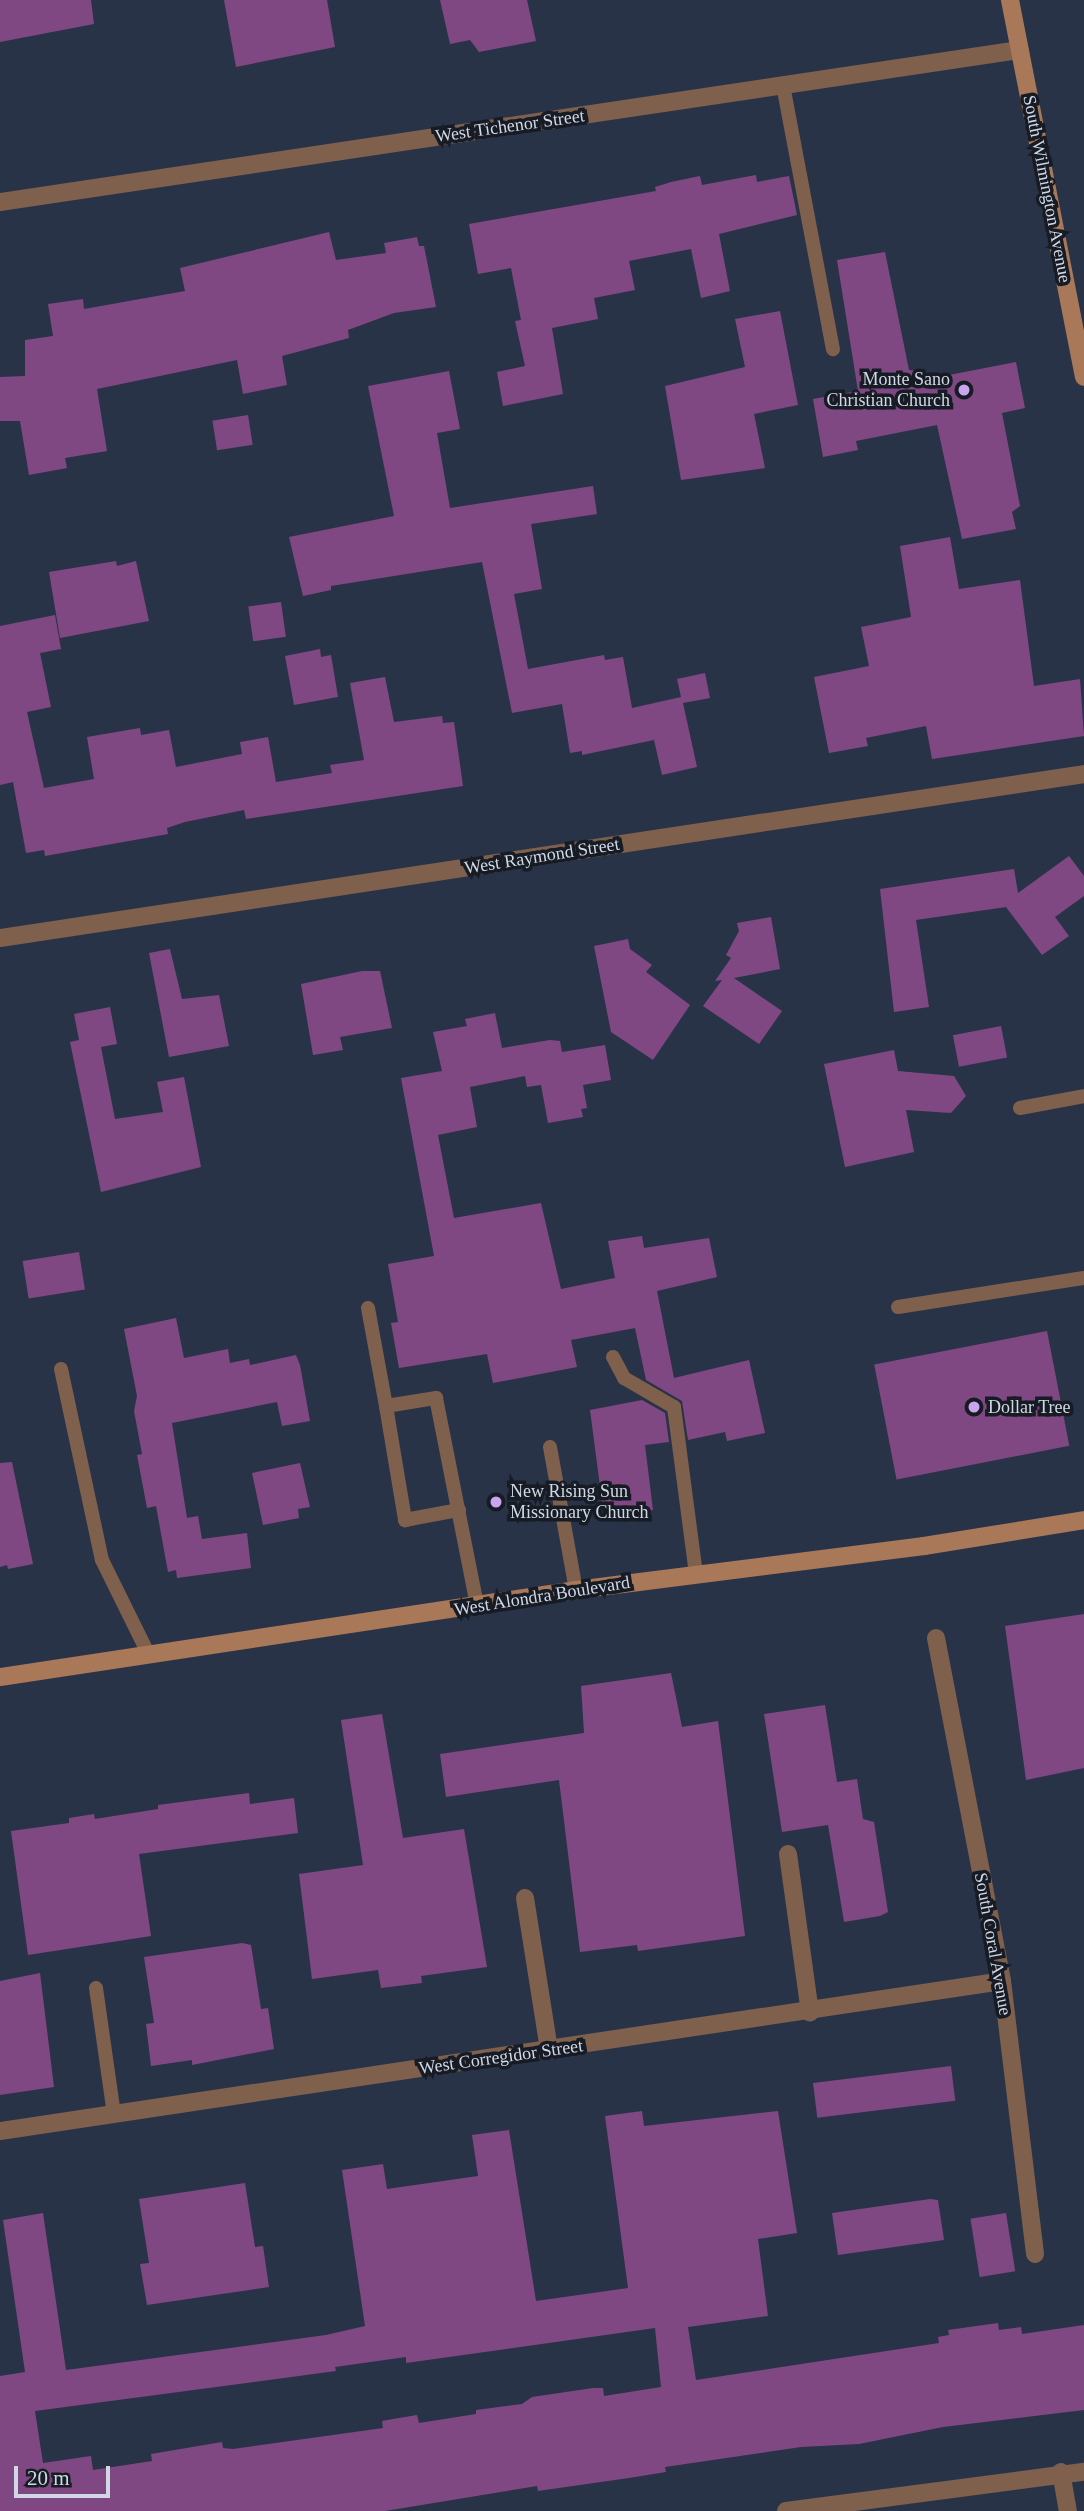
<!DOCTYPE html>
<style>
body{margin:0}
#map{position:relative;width:1084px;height:2511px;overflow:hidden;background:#293348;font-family:"Times New Roman",serif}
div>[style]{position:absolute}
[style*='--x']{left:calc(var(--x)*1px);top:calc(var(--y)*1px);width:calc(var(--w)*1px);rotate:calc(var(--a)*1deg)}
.building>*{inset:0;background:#804882;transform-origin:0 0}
.service>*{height:14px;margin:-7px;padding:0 7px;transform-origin:7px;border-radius:7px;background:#7e604c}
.minor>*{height:18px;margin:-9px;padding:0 9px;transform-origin:9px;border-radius:9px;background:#7e604c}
.secondary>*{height:18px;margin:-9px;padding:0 9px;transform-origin:9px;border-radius:9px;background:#a87859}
.dots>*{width:19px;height:19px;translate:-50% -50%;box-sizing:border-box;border:4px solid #161b24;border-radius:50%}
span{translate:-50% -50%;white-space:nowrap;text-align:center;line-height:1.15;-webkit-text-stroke:7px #161b24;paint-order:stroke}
.street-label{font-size:18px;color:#d1d8e5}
.poi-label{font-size:18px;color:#d1d8e5}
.right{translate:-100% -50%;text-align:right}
.left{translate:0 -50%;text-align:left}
.scale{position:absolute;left:14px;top:2466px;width:96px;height:32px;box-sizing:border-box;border:4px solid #d1d8e5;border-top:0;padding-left:9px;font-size:21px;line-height:24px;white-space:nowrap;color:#d1d8e5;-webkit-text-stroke:5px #161b24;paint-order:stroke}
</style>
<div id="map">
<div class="building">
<i style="clip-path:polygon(0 0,91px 0,94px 24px,0 42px)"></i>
<i style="clip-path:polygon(224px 0,327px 0,335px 47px,236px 67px)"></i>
<i style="clip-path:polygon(440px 0,527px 0,536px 41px,479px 52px,470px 40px,450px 44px)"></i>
<i style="clip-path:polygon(756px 175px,757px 182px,789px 176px,797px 215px,719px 234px,730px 291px,701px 298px,691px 249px,629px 261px,635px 290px,594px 298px,598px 319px,552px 328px,563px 394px,503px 406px,497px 372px,525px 366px,515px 321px,521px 320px,511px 268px,478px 274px,469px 224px,656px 191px,655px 187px,671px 182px,700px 176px,702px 185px)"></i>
<i style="clip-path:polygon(329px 232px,336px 260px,386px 253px,384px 243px,417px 237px,419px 246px,424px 246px,436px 307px,394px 313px,348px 330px,349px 338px,282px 356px,287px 385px,243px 394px,237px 360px,97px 389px,107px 451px,65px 458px,67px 468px,29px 475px,20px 421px,0 421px,0 377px,25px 376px,25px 340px,53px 336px,48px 304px,83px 299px,84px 309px,185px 291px,180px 268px)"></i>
<i style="clip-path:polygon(885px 252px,909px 370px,944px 376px,1016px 362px,1025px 408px,1002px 413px,1020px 506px,1012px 512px,1016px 529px,962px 539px,937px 425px,856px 441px,858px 450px,823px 457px,813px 399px,858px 391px,837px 260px)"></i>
<i style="clip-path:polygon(780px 311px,798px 405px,754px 414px,765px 468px,681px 480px,665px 386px,745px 367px,735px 319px)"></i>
<i style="clip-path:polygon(449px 371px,460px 429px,437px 433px,450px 508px,593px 486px,597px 514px,531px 524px,542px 589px,514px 594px,528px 669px,604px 655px,605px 660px,623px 657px,632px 708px,681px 697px,677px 679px,705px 673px,710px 698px,683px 703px,697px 767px,662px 775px,654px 740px,582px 755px,582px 751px,570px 753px,562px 704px,512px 713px,482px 562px,331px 586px,331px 590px,303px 596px,289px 537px,394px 516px,368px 386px)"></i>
<i style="left:248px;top:415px;width:30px;height:36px;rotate:81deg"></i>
<i style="clip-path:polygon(950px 537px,959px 589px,1020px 580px,1034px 686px,1080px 679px,1084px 736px,932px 759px,926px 726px,866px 738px,868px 746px,829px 753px,814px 677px,869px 666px,861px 627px,911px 617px,900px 546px)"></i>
<i style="clip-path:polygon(116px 561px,117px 566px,136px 561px,149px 621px,60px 638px,49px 572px)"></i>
<i style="left:281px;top:602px;width:35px;height:33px;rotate:82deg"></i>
<i style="clip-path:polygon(55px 615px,61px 649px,40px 653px,51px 707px,27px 712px,44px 788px,94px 779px,87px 737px,140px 728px,141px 735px,169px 730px,176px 767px,242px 754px,240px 742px,268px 737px,276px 782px,332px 773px,330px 765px,364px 760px,350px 683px,385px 677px,394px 722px,442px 716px,443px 723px,454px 722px,463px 786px,246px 819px,244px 810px,185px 822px,167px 828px,168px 834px,45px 856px,44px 850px,26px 853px,13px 782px,0 785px,0 626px)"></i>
<i style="clip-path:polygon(320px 649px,321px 657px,331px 655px,338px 697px,294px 705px,285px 656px)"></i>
<i style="clip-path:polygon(1069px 856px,1084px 876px,1084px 896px,1055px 917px,1069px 936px,1042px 955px,1006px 907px,916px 920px,929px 1007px,894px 1012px,880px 889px,1014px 869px,1018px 893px)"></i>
<i style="clip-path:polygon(771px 917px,780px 969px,734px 978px,782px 1011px,759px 1044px,703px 1006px,722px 980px,715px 981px,731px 958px,726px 955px,739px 931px,737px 923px)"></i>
<i style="clip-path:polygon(628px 939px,630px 949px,652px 965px,646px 972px,690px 1005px,653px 1060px,611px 1032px,594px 946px)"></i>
<i style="clip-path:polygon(170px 949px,182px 999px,219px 995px,229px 1046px,169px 1057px,149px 953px)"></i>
<i style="clip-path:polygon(362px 971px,380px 971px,392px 1028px,340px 1037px,343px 1050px,313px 1055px,301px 984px)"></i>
<i style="clip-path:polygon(110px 1007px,117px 1044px,101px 1047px,115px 1119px,163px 1112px,157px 1082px,184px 1077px,201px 1167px,101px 1192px,70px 1042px,79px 1040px,74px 1014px)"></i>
<i style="clip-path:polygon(495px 1013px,502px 1048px,550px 1040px,560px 1041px,562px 1052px,605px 1045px,611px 1080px,583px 1085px,587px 1108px,581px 1109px,583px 1117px,548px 1123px,541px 1085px,527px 1087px,525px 1076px,470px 1087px,477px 1127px,438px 1135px,454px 1218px,541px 1203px,561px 1289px,615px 1278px,608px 1241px,642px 1236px,644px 1248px,709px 1238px,717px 1277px,657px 1291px,674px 1378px,749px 1360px,765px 1433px,727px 1441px,725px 1432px,688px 1440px,682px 1401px,646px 1380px,635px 1328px,571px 1340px,577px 1367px,493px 1383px,487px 1354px,399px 1368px,391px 1323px,398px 1322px,388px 1264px,434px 1256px,401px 1078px,442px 1071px,433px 1032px,467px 1026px,465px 1019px)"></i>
<i style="left:1001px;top:1026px;width:32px;height:49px;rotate:79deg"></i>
<i style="clip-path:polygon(894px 1050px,898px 1071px,954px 1076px,966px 1096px,951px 1113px,906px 1110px,914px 1152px,845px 1167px,824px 1064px)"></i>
<i style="left:79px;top:1252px;width:38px;height:57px;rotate:81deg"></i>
<i style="clip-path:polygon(176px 1318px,184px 1358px,228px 1349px,230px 1363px,249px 1359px,250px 1365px,296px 1355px,300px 1365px,310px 1421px,282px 1426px,277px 1402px,172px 1423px,187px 1518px,198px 1516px,202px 1539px,247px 1533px,251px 1568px,177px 1578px,176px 1570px,168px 1572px,156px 1506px,147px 1508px,137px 1455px,142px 1454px,134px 1411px,137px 1396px,124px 1329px)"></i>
<i style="left:1047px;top:1331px;width:117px;height:176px;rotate:79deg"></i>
<i style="clip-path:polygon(642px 1400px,665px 1413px,669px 1442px,645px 1445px,653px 1510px,604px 1517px,590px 1410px)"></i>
<i style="clip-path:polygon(12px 1462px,33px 1564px,8px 1569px,7px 1565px,0 1567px,0 1463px)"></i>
<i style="clip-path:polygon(300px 1463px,310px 1507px,298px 1509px,299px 1518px,263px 1525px,252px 1473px)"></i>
<i style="clip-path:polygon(1084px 1614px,1084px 1768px,1026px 1780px,1005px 1626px)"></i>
<i style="clip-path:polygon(671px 1673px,682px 1727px,718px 1721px,745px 1936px,638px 1951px,637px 1945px,580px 1952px,559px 1780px,446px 1797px,440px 1754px,584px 1733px,581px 1686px)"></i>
<i style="clip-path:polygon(825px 1705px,837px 1782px,857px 1779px,863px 1819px,874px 1822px,888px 1912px,880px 1916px,844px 1922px,828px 1825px,782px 1832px,764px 1714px)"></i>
<i style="clip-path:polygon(382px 1714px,403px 1838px,464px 1829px,487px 1967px,421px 1976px,422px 1983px,381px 1988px,378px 1970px,312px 1979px,299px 1874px,363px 1865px,341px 1720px)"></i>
<i style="clip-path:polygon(249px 1793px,250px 1804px,294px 1798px,298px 1833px,139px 1854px,151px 1936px,28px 1955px,11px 1831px,69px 1823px,69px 1818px,94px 1814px,95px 1819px,158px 1809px,158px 1805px)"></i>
<i style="clip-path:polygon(242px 1943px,251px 1945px,261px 2009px,268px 2008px,274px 2049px,192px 2065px,192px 2060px,151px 2066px,146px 2024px,154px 2023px,144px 1957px)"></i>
<i style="clip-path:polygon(40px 1973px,54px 2087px,0 2095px,0 1981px)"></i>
<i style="left:951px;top:2066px;width:35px;height:139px;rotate:83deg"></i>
<i style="clip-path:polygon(evenodd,642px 2111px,644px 2126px,778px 2111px,797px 2233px,758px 2239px,768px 2316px,688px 2327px,696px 2380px,939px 2343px,938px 2337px,949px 2335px,948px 2330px,998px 2323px,999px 2330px,1021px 2327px,1022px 2334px,1084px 2325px,1084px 2410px,943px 2427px,859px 2444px,801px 2447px,665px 2467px,666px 2472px,629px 2478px,538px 2491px,537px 2486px,385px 2511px,0 2511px,0 2376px,25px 2372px,3px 2220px,43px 2213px,66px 2370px,326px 2335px,365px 2326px,342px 2170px,383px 2164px,387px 2189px,478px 2176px,472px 2135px,509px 2130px,536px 2301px,628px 2288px,605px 2116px,642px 2111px,655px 2328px,661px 2387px,604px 2396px,603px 2388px,593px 2388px,532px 2397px,522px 2404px,476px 2410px,476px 2414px,419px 2423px,417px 2415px,393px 2419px,382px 2421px,383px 2428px,233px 2449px,223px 2448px,222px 2442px,151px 2454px,152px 2461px,93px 2470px,91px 2456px,43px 2463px,35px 2411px,336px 2371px,335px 2367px,406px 2357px,406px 2363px,655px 2328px)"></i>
<i style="clip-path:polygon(245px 2183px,255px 2247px,263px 2246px,269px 2287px,147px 2305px,140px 2264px,149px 2263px,139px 2199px)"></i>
<i style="clip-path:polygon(930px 2199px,938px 2200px,944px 2240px,838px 2255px,832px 2213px)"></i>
<i style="left:1006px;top:2213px;width:59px;height:36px;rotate:81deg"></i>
</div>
<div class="service">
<i style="--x:783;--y:85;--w:269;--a:79.3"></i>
<i style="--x:1020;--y:1108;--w:65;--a:-10.6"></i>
<i style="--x:898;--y:1307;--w:188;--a:-8.9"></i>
<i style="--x:368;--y:1308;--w:100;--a:79.6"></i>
<i style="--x:386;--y:1406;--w:51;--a:-9.1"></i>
<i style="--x:436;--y:1398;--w:212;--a:78.8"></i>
<i style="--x:613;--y:1357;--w:24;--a:62"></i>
<i style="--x:624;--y:1378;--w:58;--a:30.1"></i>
<i style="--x:674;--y:1407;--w:168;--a:82.5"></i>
<i style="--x:61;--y:1369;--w:195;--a:77.9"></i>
<i style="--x:102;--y:1560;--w:106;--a:63.7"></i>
<i style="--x:386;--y:1406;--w:116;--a:80.5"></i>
<i style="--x:405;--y:1520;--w:55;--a:-10.5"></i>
<i style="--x:550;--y:1447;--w:145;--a:79.7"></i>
<i style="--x:96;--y:1988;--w:128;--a:81.9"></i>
</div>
<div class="minor">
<i style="--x:0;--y:202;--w:1031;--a:-8.48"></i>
<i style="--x:0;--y:938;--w:1096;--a:-8.6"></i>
<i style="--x:936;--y:1638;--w:349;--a:79.1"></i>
<i style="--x:1002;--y:1981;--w:275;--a:83.1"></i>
<i style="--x:788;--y:1854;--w:160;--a:82.1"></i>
<i style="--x:525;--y:1898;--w:154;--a:81"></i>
<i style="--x:0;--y:2131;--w:1013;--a:-8.51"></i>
<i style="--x:1061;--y:2472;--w:40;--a:80"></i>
<i style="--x:786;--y:2511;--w:301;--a:-7.5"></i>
</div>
<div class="secondary">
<i style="--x:1010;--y:0;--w:384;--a:78.9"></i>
<i style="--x:0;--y:1677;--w:583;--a:-8.59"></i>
<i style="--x:576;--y:1590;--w:351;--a:-7.2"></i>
<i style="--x:924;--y:1546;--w:162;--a:-9.2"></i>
</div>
<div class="dots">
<i style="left:964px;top:390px;background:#c8a5ee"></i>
<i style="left:974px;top:1407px;background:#c8a5ee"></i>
<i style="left:496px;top:1502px;background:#c8a5ee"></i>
</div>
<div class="street-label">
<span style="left:510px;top:126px;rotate:-8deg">West Tichenor Street</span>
<span style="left:1047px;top:189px;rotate:79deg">South Wilmington Avenue</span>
<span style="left:542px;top:856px;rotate:-9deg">West Raymond Street</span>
<span style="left:542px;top:1596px;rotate:-9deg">West Alondra Boulevard</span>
<span style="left:993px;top:1944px;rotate:80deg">South Coral Avenue</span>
<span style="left:501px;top:2057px;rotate:-8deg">West Corregidor Street</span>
</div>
<div class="poi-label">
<span class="right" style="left:950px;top:390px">Monte Sano<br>Christian Church</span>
<span class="left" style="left:988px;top:1407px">Dollar Tree</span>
<span class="left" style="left:510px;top:1502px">New Rising Sun<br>Missionary Church</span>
</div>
<div class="scale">20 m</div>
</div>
